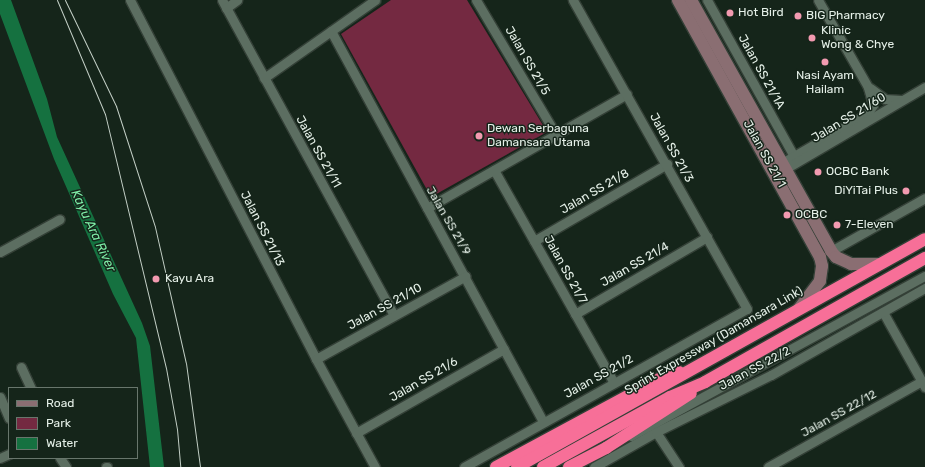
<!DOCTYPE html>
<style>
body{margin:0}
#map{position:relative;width:925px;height:467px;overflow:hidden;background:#15251a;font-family:Rubik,sans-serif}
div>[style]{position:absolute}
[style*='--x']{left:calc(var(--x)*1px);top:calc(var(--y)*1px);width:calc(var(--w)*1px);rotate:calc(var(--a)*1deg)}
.green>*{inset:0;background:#742941}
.water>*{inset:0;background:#157140}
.roads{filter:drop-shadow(1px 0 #344037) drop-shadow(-1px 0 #344037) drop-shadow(0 1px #344037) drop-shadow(0 -1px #344037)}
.street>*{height:9px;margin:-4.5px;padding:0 4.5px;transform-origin:4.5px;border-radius:4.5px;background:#5c6e61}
.secondary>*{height:12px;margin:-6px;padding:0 6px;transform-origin:6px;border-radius:6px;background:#8a6e72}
.highway>*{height:12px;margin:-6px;padding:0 6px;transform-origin:6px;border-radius:6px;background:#f76f98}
.tram>*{height:1px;margin:-0.5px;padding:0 0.5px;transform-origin:0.5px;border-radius:0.5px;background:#c3cfc6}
.dots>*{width:11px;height:11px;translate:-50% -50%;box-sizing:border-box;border:2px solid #15251a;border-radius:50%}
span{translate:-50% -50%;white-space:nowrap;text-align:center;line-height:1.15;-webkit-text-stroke:3px #15251a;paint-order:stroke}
.poi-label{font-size:12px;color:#e5f0e8}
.left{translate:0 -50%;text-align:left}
.right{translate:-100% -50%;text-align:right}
.street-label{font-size:12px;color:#e5f0e8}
.water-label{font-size:13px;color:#7eeda7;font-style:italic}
.legend{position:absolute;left:8px;top:387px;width:130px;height:72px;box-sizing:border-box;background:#15251a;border:1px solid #68766c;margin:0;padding:5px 7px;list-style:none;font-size:12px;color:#e5f0e8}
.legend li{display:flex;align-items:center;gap:8px;height:20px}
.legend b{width:20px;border:1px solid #68766c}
</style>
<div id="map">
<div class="green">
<i style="clip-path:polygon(391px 0,467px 0,547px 132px,431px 197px,341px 34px)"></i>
</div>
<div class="water">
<i style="clip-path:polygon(0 0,11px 0,47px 99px,57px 137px,142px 323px,150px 346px,164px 467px,150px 467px,136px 338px,113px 294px,54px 159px,0 14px)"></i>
</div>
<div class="roads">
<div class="street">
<i style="--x:130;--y:0;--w:404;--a:62.6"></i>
<i style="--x:316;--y:359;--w:123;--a:61.4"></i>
<i style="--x:222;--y:0;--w:359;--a:61.4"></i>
<i style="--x:476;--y:0;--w:157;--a:59.3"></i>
<i style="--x:707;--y:0;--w:179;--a:60.9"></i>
<i style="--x:226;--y:8;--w:14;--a:-36"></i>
<i style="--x:331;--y:31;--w:445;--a:61.5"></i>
<i style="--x:264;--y:78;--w:136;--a:-35.1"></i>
<i style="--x:870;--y:88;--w:19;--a:36"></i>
<i style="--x:885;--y:99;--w:17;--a:3"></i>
<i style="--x:782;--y:163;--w:98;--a:-30"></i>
<i style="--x:867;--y:114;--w:11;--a:-56"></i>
<i style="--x:873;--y:105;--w:19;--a:-106"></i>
<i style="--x:868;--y:87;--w:100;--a:-119.9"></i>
<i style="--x:785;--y:169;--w:162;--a:-30.4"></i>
<i style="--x:494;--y:170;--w:244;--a:60.6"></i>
<i style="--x:427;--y:208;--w:230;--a:-29.7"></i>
<i style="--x:534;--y:241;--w:154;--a:-30.1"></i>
<i style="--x:831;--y:251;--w:108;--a:-29.4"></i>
<i style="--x:0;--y:252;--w:68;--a:-28.8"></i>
<i style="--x:883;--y:312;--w:86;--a:60.8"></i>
<i style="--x:575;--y:314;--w:153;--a:-30.3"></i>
<i style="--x:316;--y:359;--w:171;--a:-29"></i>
<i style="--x:21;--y:367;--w:23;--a:65"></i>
<i style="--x:0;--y:397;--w:23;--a:67"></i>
<i style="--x:656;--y:432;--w:42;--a:56.7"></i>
<i style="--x:356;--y:433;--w:170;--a:-29.6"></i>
<i style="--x:631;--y:436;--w:335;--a:-28.6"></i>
<i style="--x:0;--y:458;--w:10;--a:-24"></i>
<i style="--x:60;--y:458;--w:11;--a:56"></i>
<i style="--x:106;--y:467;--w:1;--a:0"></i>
<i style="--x:464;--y:467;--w:324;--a:-29.2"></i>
<i style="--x:747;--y:309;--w:355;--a:-119.4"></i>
<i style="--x:594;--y:467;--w:71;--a:-29.4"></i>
<i style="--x:656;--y:432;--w:128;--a:-26.4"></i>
<i style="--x:771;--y:375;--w:177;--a:-29.5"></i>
<i style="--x:768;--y:467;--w:176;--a:-29.2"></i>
</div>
<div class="secondary">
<i style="--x:678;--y:0;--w:294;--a:61.1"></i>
<i style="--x:820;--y:257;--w:9;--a:77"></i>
<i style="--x:822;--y:266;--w:15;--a:98"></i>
<i style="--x:820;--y:281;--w:35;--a:127"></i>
<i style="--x:691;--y:0;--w:287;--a:60.8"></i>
<i style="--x:831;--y:251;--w:8;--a:50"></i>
<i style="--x:836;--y:257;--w:17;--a:25"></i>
<i style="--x:851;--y:264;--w:27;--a:0"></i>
</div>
<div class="highway">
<i style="--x:496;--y:467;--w:187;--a:-28.3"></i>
<i style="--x:661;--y:378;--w:19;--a:-18"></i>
<i style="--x:517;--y:467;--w:467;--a:-29.2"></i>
<i style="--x:543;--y:467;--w:145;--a:-28.9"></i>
<i style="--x:670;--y:397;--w:38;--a:-23"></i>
<i style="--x:705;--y:382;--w:253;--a:-29.4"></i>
<i style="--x:569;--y:467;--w:42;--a:-27.2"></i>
<i style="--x:606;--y:448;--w:101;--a:-32.9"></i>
</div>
</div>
<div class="tram">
<i style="--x:57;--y:0;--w:124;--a:67.2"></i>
<i style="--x:105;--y:114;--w:261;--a:76.5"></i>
<i style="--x:166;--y:368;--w:62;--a:79.8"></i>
<i style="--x:177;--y:429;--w:38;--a:85"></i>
<i style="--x:65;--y:0;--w:118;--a:64.3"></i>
<i style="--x:116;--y:106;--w:127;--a:72.1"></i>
<i style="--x:155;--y:227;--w:139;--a:77.2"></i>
<i style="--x:186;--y:363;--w:105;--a:82.3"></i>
</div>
<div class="dots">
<i style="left:730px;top:13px;background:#f29ab0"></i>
<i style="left:798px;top:16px;background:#f29ab0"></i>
<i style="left:812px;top:38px;background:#f29ab0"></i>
<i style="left:825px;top:62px;background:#f29ab0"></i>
<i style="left:479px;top:136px;background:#f29ab0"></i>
<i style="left:818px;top:172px;background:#f29ab0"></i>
<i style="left:906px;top:191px;background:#f29ab0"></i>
<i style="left:787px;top:215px;background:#f29ab0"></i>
<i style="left:837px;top:225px;background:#f29ab0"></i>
<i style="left:156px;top:279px;background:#f29ab0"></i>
</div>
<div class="poi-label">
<span class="left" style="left:738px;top:13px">Hot Bird</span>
<span class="left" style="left:806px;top:16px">BIG Pharmacy</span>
<span class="left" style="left:821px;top:38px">Klinic<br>Wong &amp; Chye</span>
<span style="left:825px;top:83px">Nasi Ayam<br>Hailam</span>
<span class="left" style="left:487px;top:136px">Dewan Serbaguna<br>Damansara Utama</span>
<span class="left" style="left:826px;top:172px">OCBC Bank</span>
<span class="right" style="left:898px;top:191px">DiYiTai Plus</span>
<span class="left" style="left:795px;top:215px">OCBC</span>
<span class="left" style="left:845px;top:225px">7-Eleven</span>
<span class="left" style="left:165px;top:279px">Kayu Ara</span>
</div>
<div class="street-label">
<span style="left:527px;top:61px;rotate:60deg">Jalan SS 21/5</span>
<span style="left:761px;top:72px;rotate:61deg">Jalan SS 21/1A</span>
<span style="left:849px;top:118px;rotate:-31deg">Jalan SS 21/60</span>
<span style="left:671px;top:148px;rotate:61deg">Jalan SS 21/3</span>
<span style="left:318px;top:152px;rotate:61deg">Jalan SS 21/11</span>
<span style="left:764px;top:154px;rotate:61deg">Jalan SS 21/1</span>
<span style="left:595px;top:192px;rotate:-30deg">Jalan SS 21/8</span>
<span style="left:448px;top:221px;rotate:60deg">Jalan SS 21/9</span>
<span style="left:262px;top:229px;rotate:63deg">Jalan SS 21/13</span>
<span style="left:635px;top:265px;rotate:-30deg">Jalan SS 21/4</span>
<span style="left:565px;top:270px;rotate:61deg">Jalan SS 21/7</span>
<span style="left:385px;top:307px;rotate:-29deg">Jalan SS 21/10</span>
<span style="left:714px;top:341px;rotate:-30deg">Sprint Expressway (Damansara Link)</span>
<span style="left:755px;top:369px;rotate:-28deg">Jalan SS 22/2</span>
<span style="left:599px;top:377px;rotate:-29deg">Jalan SS 21/2</span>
<span style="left:424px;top:380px;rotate:-30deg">Jalan SS 21/6</span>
<span style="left:839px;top:414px;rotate:-29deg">Jalan SS 22/12</span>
</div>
<div class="water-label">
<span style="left:93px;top:231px;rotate:65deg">Kayu Ara River</span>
</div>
<ul class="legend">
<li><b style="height:5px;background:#8a6e72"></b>Road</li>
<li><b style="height:11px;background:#742941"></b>Park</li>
<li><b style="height:11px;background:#157140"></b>Water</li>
</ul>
</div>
